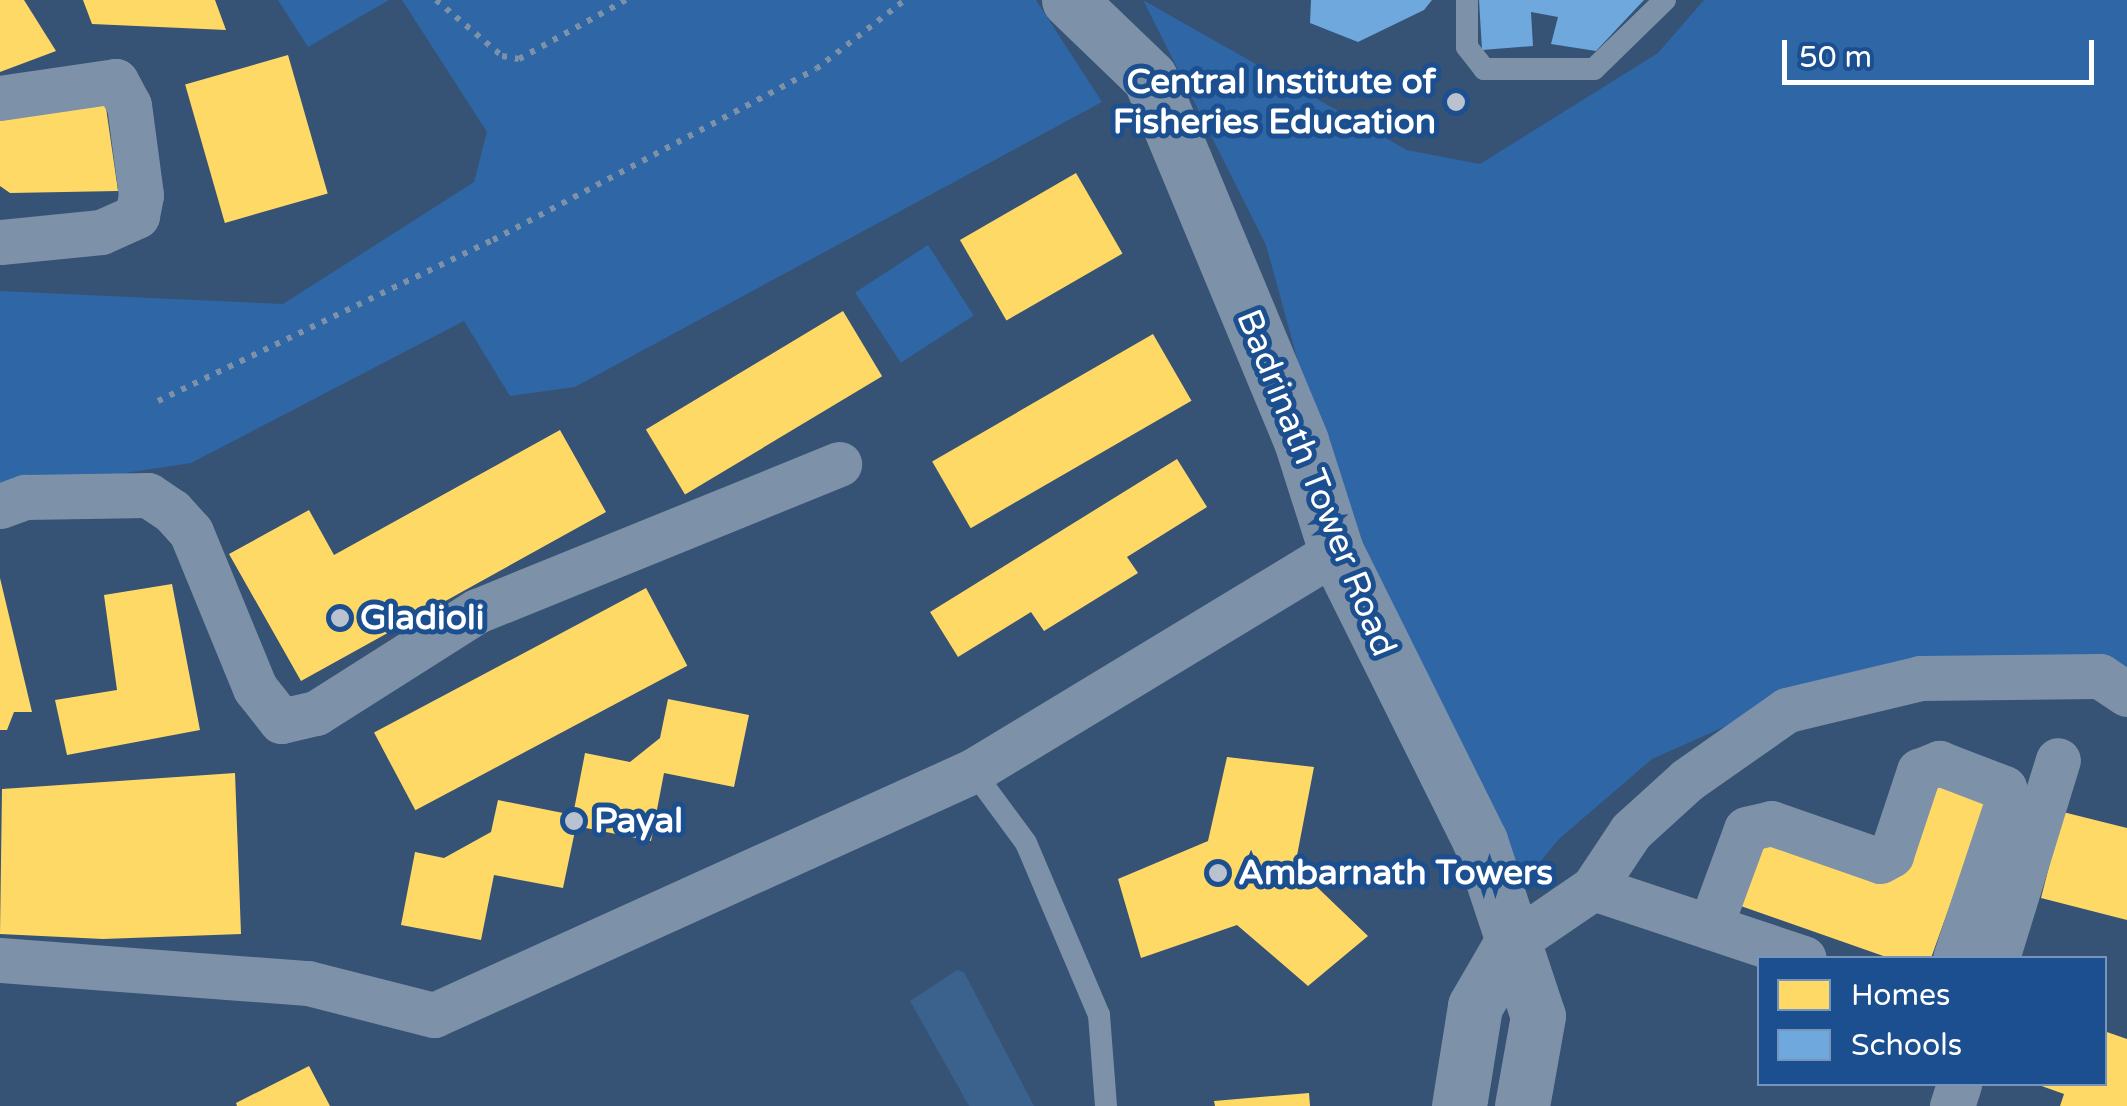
<!DOCTYPE html>
<style>
body{margin:0}
#map{position:relative;width:2127px;height:1106px;overflow:hidden;background:#365274;font-family:"Varela Round",sans-serif}
div>[style]{position:absolute}
[style*='--x']{left:calc(var(--x)*1px);top:calc(var(--y)*1px);width:calc(var(--w)*1px);rotate:calc(var(--a)*1deg)}
.green>*{inset:0;background:#2f66a5;transform-origin:0 0}
.water>*{inset:0;background:#3b618d}
.homes>*{inset:0;background:#ffd966;transform-origin:0 0}
.schools>*{inset:0;background:#6fa8dc}
.path>*{height:6px;margin-top:-3px;transform-origin:0;background:repeating-linear-gradient(90deg,#7d92a8 0 5px,transparent 0 13px)}
.service>*{height:22px;margin:-11px;padding:0 11px;transform-origin:11px;border-radius:11px;background:#7d92a8}
.minor>*{height:45px;margin:-22.5px;padding:0 22.5px;transform-origin:22.5px;border-radius:22.5px;background:#7d92a8}
.tertiary>*{height:55px;margin:-27.5px;padding:0 27.5px;transform-origin:27.5px;border-radius:27.5px;background:#7d92a8}
.dots>*{width:28px;height:28px;translate:-50% -50%;box-sizing:border-box;border:5px solid #1b4f8f;border-radius:50%}
span{translate:-50% -50%;white-space:nowrap;text-align:center;line-height:1.15;-webkit-text-stroke:10px #1b4f8f;paint-order:stroke}
.poi-label{font-size:35px;color:#fff;font-weight:700}
.right{translate:-100% -50%;text-align:right}
.left{translate:0 -50%;text-align:left}
.street-label{font-size:35px;color:#fff}
.legend{position:absolute;left:1757px;top:956px;width:350px;height:130px;box-sizing:border-box;background:#1b4f8f;border:2px solid #7695bc;margin:0;padding:12px 18px;list-style:none;font-size:30px;color:#fff}
.legend li{display:flex;align-items:center;gap:20px;height:50px}
.legend b{width:50px;border:2px solid #7695bc}
.scale{position:absolute;left:1782px;top:40px;width:312px;height:45px;box-sizing:border-box;border:5px solid #fff;border-top:0;padding-left:12px;font-size:30px;line-height:35px;white-space:nowrap;color:#fff;-webkit-text-stroke:8px #1b4f8f;paint-order:stroke}
</style>
<div id="map">
<div class="green">
<i style="clip-path:polygon(278px 0,389px 0,308px 47px)"></i>
<i style="clip-path:polygon(402px 0,1036px 0,1102px 102px,575px 387px,510px 396px,464px 321px,191px 463px,0 492px,0 291px,283px 304px,474px 182px,487px 132px)"></i>
<i style="clip-path:polygon(1143px 0,1407px 150px,1480px 164px,1658px 53px,1704px 0,2127px 0,2127px 689px,1807px 690px,1652px 759px,1559px 839px,1501px 909px,1336px 584px,1306px 391px,1266px 245px)"></i>
<i style="left:928px;top:245px;width:84px;height:87px;rotate:57deg"></i>
</div>
<div class="water">
<i style="clip-path:polygon(957px 970px,964px 972px,1034px 1106px,969px 1106px,910px 1001px)"></i>
</div>
<div class="homes">
<i style="clip-path:polygon(0 0,24px 0,56px 51px,0 72px)"></i>
<i style="clip-path:polygon(83px 0,215px 0,226px 30px,92px 24px)"></i>
<i style="left:288px;top:55px;width:144px;height:107px;rotate:74deg"></i>
<i style="clip-path:polygon(104px 94px,118px 191px,10px 193px,0 186px,0 105px)"></i>
<i style="left:1076px;top:173px;width:93px;height:134px;rotate:60deg"></i>
<i style="left:843px;top:311px;width:76px;height:230px;rotate:59deg"></i>
<i style="left:1153px;top:334px;width:77px;height:255px;rotate:60deg"></i>
<i style="clip-path:polygon(560px 430px,606px 512px,301px 681px,229px 554px,309px 510px,334px 555px)"></i>
<i style="clip-path:polygon(1177px 459px,1207px 507px,1127px 557px,1138px 573px,1044px 631px,1031px 612px,958px 657px,930px 612px)"></i>
<i style="clip-path:polygon(0 578px,32px 712px,14px 712px,7px 730px,0 730px)"></i>
<i style="clip-path:polygon(172px 584px,200px 730px,67px 755px,55px 700px,117px 690px,104px 595px)"></i>
<i style="left:646px;top:588px;width:88px;height:308px;rotate:62deg"></i>
<i style="clip-path:polygon(668px 699px,749px 715px,734px 787px,664px 773px,651px 841px,576px 826px,563px 888px,494px 875px,481px 940px,401px 925px,415px 852px,444px 858px,491px 832px,498px 800px,573px 815px,585px 753px,630px 762px,660px 738px)"></i>
<i style="clip-path:polygon(1227px 757px,1314px 767px,1295px 866px,1368px 936px,1308px 986px,1237px 925px,1141px 958px,1118px 879px,1208px 841px)"></i>
<i style="clip-path:polygon(235px 773px,241px 934px,103px 939px,0 934px,2px 789px)"></i>
<i style="clip-path:polygon(1931px 773px,1990px 794px,1931px 958px,1889px 958px,1735px 904px,1760px 832px,1893px 879px)"></i>
<i style="clip-path:polygon(2063px 812px,2127px 828px,2127px 920px,2041px 898px)"></i>
<i style="clip-path:polygon(2104px 1031px,2127px 1039px,2127px 1106px,2060px 1106px,2064px 1094px,2036px 1084px,2104px 1084px)"></i>
<i style="clip-path:polygon(309px 1066px,330px 1106px,237px 1106px,236px 1103px)"></i>
<i style="clip-path:polygon(1309px 1093px,1310px 1106px,1215px 1106px,1214px 1101px)"></i>
</div>
<div class="schools">
<i style="clip-path:polygon(1311px 0,1432px 0,1424px 10px,1358px 42px,1310px 23px)"></i>
<i style="clip-path:polygon(1479px 0,1644px 0,1596px 51px,1551px 44px,1558px 17px,1531px 12px,1533px 46px,1482px 50px)"></i>
</div>
<div class="path">
<i style="--x:436;--y:0;--w:87;--a:40.3"></i>
<i style="--x:502;--y:56;--w:17;--a:10"></i>
<i style="--x:519;--y:59;--w:122;--a:-28.9"></i>
<i style="--x:158;--y:401;--w:372;--a:-25.7"></i>
<i style="--x:493;--y:240;--w:365;--a:-27.9"></i>
<i style="--x:816;--y:69;--w:113;--a:-37.8"></i>
</div>
<div class="service">
<i style="--x:1467;--y:0;--w:47;--a:90"></i>
<i style="--x:1467;--y:47;--w:28;--a:52"></i>
<i style="--x:1484;--y:69;--w:110;--a:0"></i>
<i style="--x:1594;--y:69;--w:99;--a:-44.2"></i>
<i style="--x:973;--y:771;--w:89;--a:53.6"></i>
<i style="--x:1026;--y:843;--w:187;--a:67"></i>
<i style="--x:1099;--y:1015;--w:91;--a:85.6"></i>
</div>
<div class="minor">
<i style="--x:0;--y:98;--w:117;--a:-8.3"></i>
<i style="--x:116;--y:81;--w:27;--a:62"></i>
<i style="--x:129;--y:105;--w:91;--a:82.4"></i>
<i style="--x:141;--y:195;--w:21;--a:101"></i>
<i style="--x:137;--y:216;--w:39;--a:156"></i>
<i style="--x:101;--y:232;--w:101;--a:174.3"></i>
<i style="--x:0;--y:506;--w:27;--a:-20"></i>
<i style="--x:25;--y:497;--w:123;--a:-0.9"></i>
<i style="--x:148;--y:495;--w:29;--a:34"></i>
<i style="--x:172;--y:511;--w:28;--a:48"></i>
<i style="--x:191;--y:532;--w:169;--a:67.7"></i>
<i style="--x:255;--y:688;--w:42;--a:51.8"></i>
<i style="--x:281;--y:721;--w:36;--a:-13"></i>
<i style="--x:316;--y:713;--w:191;--a:-32.4"></i>
<i style="--x:477;--y:611;--w:391;--a:-22.1"></i>
<i style="--x:1593;--y:888;--w:222;--a:18.4"></i>
<i style="--x:1710;--y:927;--w:104;--a:-69.8"></i>
<i style="--x:1746;--y:829;--w:26;--a:-13"></i>
<i style="--x:1771;--y:823;--w:115;--a:19.2"></i>
<i style="--x:1880;--y:861;--w:13;--a:-29"></i>
<i style="--x:1891;--y:855;--w:89;--a:-71.6"></i>
<i style="--x:1919;--y:771;--w:22;--a:-22"></i>
<i style="--x:1939;--y:763;--w:70;--a:21"></i>
<i style="--x:2004;--y:788;--w:14;--a:78"></i>
<i style="--x:2007;--y:802;--w:164;--a:108.4"></i>
<i style="--x:1511;--y:944;--w:99;--a:-34.3"></i>
<i style="--x:1593;--y:888;--w:69;--a:-56.3"></i>
<i style="--x:1631;--y:831;--w:76;--a:-42.3"></i>
<i style="--x:1687;--y:780;--w:122;--a:-35"></i>
<i style="--x:1787;--y:710;--w:137;--a:-13.5"></i>
<i style="--x:1920;--y:678;--w:180;--a:-0.6"></i>
<i style="--x:2100;--y:676;--w:32;--a:34"></i>
<i style="--x:1997;--y:958;--w:207;--a:-72.9"></i>
<i style="--x:0;--y:960;--w:309;--a:4.3"></i>
<i style="--x:308;--y:983;--w:130;--a:14.3"></i>
<i style="--x:434;--y:1015;--w:592;--a:-24.36"></i>
<i style="--x:973;--y:771;--w:424;--a:-31.2"></i>
<i style="--x:1952;--y:1106;--w:23;--a:-72"></i>
</div>
<div class="tertiary">
<i style="--x:1069;--y:0;--w:112;--a:43.9"></i>
<i style="--x:1150;--y:78;--w:393;--a:67.4"></i>
<i style="--x:1301;--y:441;--w:115;--a:72.3"></i>
<i style="--x:1336;--y:551;--w:324;--a:63.6"></i>
<i style="--x:1480;--y:841;--w:184;--a:71.7"></i>
<i style="--x:1538;--y:1016;--w:91;--a:100.1"></i>
<i style="--x:1459;--y:1106;--w:101;--a:-80.9"></i>
<i style="--x:1475;--y:1006;--w:72;--a:-59.9"></i>
</div>
<div class="dots">
<i style="left:1456px;top:102px;background:#b9c2ce"></i>
<i style="left:340px;top:618px;background:#b9c2ce"></i>
<i style="left:574px;top:821px;background:#b9c2ce"></i>
<i style="left:1218px;top:873px;background:#b9c2ce"></i>
</div>
<div class="poi-label">
<span class="right" style="left:1436px;top:102px">Central Institute of<br>Fisheries Education</span>
<span class="left" style="left:360px;top:618px">Gladioli</span>
<span class="left" style="left:594px;top:821px">Payal</span>
<span class="left" style="left:1238px;top:873px">Ambarnath Towers</span>
</div>
<div class="street-label">
<span style="left:1316px;top:483px;rotate:68deg">Badrinath Tower Road</span>
</div>
<ul class="legend">
<li><b style="height:28px;background:#ffd966"></b>Homes</li>
<li><b style="height:28px;background:#6fa8dc"></b>Schools</li>
</ul>
<div class="scale">50 m</div>
</div>
